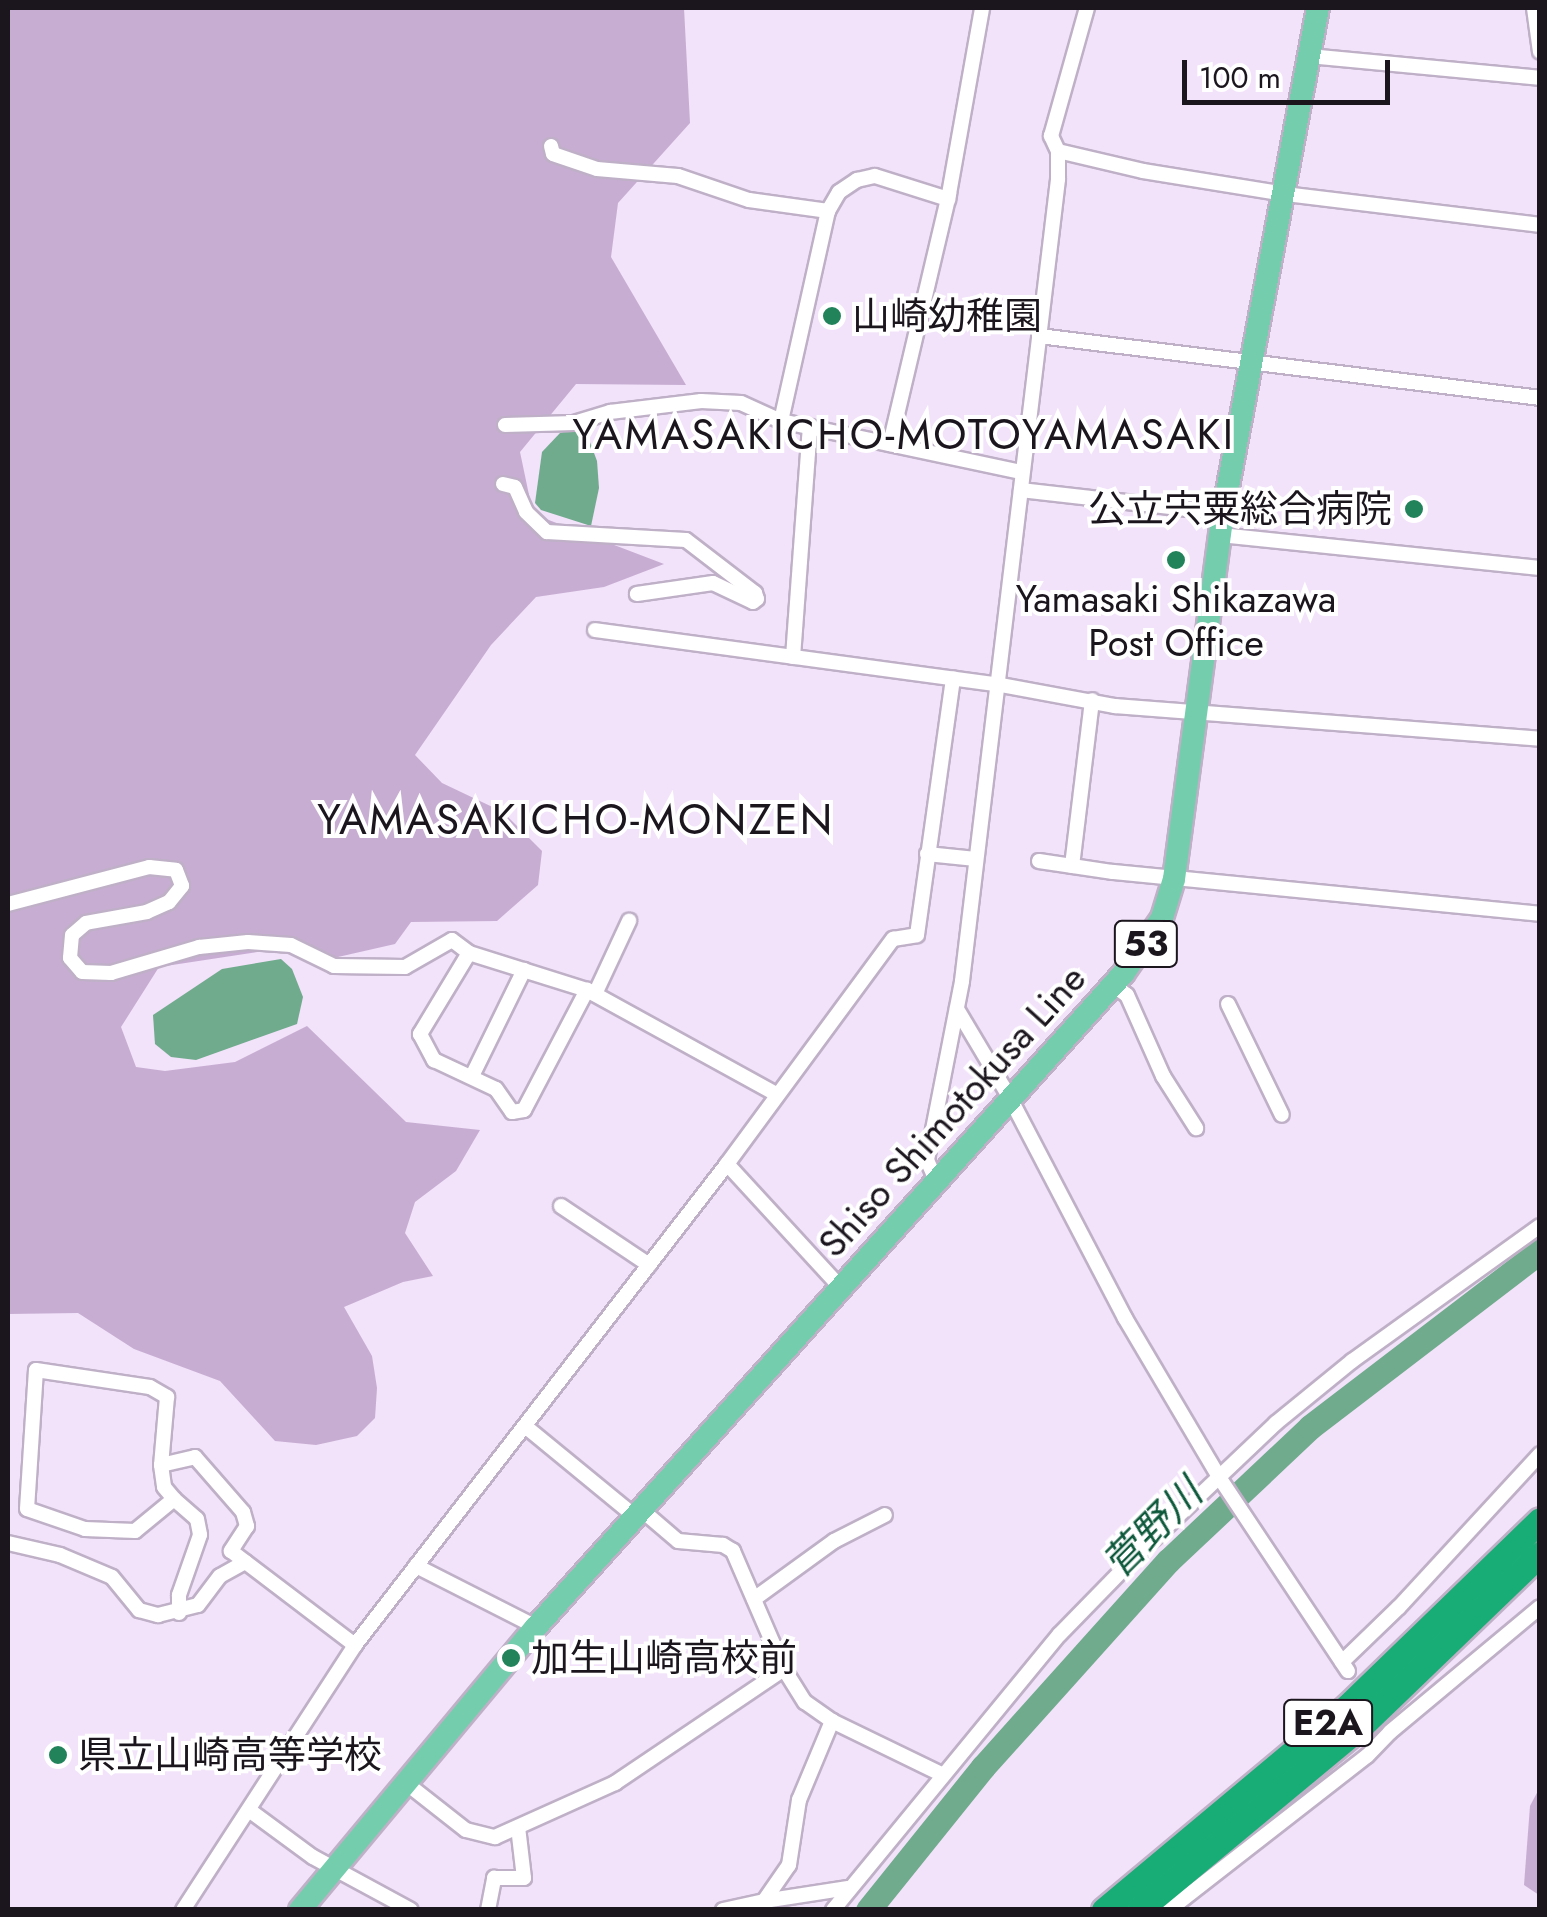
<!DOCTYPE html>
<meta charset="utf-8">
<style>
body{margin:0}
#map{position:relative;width:1547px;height:1917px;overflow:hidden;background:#f2e2fa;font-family:Jost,"Noto Sans JP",sans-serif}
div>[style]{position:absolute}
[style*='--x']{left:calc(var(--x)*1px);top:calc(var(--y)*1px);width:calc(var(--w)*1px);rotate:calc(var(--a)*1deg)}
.green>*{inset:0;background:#c7add2}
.water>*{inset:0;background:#70ab8d}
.river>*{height:25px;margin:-12.5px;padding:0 12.5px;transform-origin:12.5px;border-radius:12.5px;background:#70ab8d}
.roads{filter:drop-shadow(2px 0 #bfb0c7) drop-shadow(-2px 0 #bfb0c7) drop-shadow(0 2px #bfb0c7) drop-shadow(0 -2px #bfb0c7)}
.street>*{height:14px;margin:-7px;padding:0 7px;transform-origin:7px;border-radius:7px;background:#fff}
.primary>*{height:22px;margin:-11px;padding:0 11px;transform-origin:11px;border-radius:11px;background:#74cead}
.highway>*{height:25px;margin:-12.5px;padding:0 12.5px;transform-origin:12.5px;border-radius:12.5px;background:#18ad76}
.dots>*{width:28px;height:28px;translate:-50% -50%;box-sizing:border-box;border:5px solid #fff;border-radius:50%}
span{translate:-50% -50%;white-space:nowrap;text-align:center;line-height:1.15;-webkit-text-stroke:8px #fff;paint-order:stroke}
.shield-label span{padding:2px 8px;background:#fff;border:2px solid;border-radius:8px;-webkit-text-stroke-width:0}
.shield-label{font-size:35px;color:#1b151d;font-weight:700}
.poi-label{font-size:38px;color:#1b151d}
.left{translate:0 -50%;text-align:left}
.right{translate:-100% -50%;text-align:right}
.street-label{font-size:38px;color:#1b151d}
.water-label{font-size:40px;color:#0e593c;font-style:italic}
.quarter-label{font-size:42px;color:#1b151d;letter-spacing:2.5px}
.frame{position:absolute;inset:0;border:10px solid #1b151d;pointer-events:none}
.scale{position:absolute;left:1182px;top:60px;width:208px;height:45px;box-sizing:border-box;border:5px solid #1b151d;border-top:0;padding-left:12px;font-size:30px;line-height:35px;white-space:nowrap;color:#1b151d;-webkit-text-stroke:8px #fff;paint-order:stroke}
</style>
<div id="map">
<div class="green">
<i style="clip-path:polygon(8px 8px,684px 8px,690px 123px,618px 203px,611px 257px,686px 385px,576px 384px,520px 452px,533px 514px,664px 564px,604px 587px,536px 597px,491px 645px,415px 755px,442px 783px,503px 812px,542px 851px,538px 885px,497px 921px,411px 922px,395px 944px,316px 962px,303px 945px,159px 967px,121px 1027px,136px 1067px,165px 1071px,235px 1062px,307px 1026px,406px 1122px,480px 1130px,456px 1171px,415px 1202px,405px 1233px,433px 1276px,403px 1282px,344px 1307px,372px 1356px,377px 1388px,375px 1418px,357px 1436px,316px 1445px,275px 1441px,220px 1381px,134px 1349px,78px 1313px,8px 1314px)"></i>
<i style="clip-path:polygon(1539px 1789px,1540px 1895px,1539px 1895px,1524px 1885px,1530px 1806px)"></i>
</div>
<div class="water">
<i style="clip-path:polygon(584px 426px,597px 461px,599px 488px,591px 526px,541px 510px,535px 503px,542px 452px,560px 433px)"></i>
<i style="clip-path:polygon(281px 959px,292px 969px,303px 997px,297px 1024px,196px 1060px,171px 1057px,155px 1044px,153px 1015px,222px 969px)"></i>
</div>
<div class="river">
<i style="--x:868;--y:1910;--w:184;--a:-51.2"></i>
<i style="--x:983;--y:1767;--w:277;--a:-48.1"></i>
<i style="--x:1168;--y:1561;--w:195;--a:-43.3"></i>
<i style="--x:1310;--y:1427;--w:290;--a:-37.4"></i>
</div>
<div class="roads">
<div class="street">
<i style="--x:1534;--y:8;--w:44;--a:82.2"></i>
<i style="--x:1308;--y:56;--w:233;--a:5.4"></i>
<i style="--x:551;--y:146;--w:8;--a:76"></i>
<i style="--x:553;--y:154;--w:46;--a:18.8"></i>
<i style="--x:597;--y:169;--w:81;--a:4.9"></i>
<i style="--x:678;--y:176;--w:75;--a:18.7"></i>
<i style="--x:749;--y:200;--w:80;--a:7.9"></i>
<i style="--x:1058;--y:151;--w:87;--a:13.2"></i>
<i style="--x:1143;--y:171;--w:144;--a:9.2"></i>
<i style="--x:1285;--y:194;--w:257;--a:6.9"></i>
<i style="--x:1039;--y:336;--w:505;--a:7.05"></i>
<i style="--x:781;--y:421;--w:215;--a:-77.4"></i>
<i style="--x:828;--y:211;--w:22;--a:-60"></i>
<i style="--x:839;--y:192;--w:22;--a:-34"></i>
<i style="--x:857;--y:180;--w:18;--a:-13"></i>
<i style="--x:875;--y:176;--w:77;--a:17.5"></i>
<i style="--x:505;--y:425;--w:69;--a:-1.7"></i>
<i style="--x:574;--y:423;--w:38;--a:-17"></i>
<i style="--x:610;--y:412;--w:92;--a:-6.9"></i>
<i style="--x:701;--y:401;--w:40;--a:2.9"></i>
<i style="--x:741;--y:403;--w:44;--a:24.2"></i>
<i style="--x:781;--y:421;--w:245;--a:12"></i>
<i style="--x:890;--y:444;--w:257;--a:-76.7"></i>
<i style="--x:949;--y:194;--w:189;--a:-79.9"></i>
<i style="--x:503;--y:484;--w:12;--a:14"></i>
<i style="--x:515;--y:487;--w:27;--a:66"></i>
<i style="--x:526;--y:512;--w:29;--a:44"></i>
<i style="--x:547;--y:532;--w:139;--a:3.3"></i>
<i style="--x:686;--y:540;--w:87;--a:37.5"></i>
<i style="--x:755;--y:593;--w:6;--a:72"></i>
<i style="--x:757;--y:599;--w:5;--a:143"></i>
<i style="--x:753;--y:602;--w:44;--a:-154.6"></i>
<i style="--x:713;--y:583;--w:77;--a:171.8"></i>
<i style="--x:1021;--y:490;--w:203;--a:6.5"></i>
<i style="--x:1220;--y:535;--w:322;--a:5.9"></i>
<i style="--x:595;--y:630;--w:404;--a:7.7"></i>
<i style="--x:995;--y:684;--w:122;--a:10.4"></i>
<i style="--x:1115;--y:706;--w:426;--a:4.4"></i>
<i style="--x:793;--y:657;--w:231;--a:-85.8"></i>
<i style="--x:927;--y:854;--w:49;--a:5.8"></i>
<i style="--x:1039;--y:861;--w:75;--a:8.5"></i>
<i style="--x:1113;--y:872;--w:429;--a:5.6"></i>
<i style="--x:1072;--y:866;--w:167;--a:-83.1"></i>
<i style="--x:8;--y:904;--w:146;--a:-14.7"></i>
<i style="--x:149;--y:867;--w:27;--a:6"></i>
<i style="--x:176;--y:870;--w:17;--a:69"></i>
<i style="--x:182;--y:886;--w:21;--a:129"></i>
<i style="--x:169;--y:902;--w:24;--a:156"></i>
<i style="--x:147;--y:912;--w:62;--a:169.8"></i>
<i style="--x:86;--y:923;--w:18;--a:139"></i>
<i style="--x:72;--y:935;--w:23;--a:95"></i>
<i style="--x:70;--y:958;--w:18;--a:49"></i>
<i style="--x:82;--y:972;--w:29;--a:2"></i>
<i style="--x:111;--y:973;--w:92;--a:-16.5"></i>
<i style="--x:199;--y:947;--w:49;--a:-5.8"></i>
<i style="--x:248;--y:942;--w:43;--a:4"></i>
<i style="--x:291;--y:945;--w:48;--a:26"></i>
<i style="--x:334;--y:966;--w:71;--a:0.8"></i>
<i style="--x:405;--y:967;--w:54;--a:-29.9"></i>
<i style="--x:452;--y:940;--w:21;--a:37"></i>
<i style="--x:469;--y:953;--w:124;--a:17.4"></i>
<i style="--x:587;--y:990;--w:216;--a:28.8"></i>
<i style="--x:469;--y:953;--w:95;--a:121.2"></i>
<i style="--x:420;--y:1034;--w:30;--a:62"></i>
<i style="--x:434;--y:1060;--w:68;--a:25.1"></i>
<i style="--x:496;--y:1089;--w:28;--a:55"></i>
<i style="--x:512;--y:1112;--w:12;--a:-9"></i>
<i style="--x:524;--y:1110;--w:136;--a:-62.3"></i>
<i style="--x:1113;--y:985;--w:17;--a:36"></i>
<i style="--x:1127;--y:995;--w:89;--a:66"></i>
<i style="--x:1163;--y:1076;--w:62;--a:57.6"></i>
<i style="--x:595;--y:994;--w:81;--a:-65"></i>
<i style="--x:1228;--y:1004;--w:123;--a:64.1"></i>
<i style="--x:957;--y:1009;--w:104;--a:59.2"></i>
<i style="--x:1010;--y:1098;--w:248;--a:62.4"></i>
<i style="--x:1125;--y:1318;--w:185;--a:59.4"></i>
<i style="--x:1219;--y:1477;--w:233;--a:56.4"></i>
<i style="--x:473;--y:1074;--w:116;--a:-63.9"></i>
<i style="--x:727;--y:1164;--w:166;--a:47.4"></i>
<i style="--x:935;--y:1178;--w:20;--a:-114"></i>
<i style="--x:927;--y:1160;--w:182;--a:-78.9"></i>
<i style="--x:962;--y:981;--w:808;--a:-83.17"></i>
<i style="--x:1058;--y:179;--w:28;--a:-90"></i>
<i style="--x:1058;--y:151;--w:17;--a:-115"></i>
<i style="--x:1051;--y:136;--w:133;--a:-74.3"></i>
<i style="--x:561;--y:1206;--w:106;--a:33.8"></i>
<i style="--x:36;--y:1370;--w:115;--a:8.5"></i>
<i style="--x:150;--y:1387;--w:20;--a:30"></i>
<i style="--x:167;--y:1397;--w:68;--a:95"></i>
<i style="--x:161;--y:1465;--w:22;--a:82"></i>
<i style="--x:164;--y:1487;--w:16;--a:50"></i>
<i style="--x:174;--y:1499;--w:50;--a:140.6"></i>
<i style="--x:135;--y:1531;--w:50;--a:-177.7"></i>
<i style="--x:85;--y:1529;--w:61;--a:-161"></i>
<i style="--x:27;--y:1509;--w:139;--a:-86.3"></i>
<i style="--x:525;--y:1426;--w:145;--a:39.4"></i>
<i style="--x:161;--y:1465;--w:35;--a:-13"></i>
<i style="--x:195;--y:1457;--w:73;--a:48.9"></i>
<i style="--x:243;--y:1512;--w:15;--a:74"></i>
<i style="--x:247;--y:1526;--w:30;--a:123"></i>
<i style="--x:231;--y:1551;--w:156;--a:37.2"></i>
<i style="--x:174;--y:1499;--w:30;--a:41"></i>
<i style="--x:197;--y:1519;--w:16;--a:79"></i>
<i style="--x:200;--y:1535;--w:64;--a:109.3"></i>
<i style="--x:179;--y:1595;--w:18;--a:90"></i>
<i style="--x:8;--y:1543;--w:53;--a:13"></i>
<i style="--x:60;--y:1555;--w:56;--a:22.9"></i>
<i style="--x:112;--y:1577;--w:43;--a:50.7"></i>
<i style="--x:139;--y:1610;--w:20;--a:15"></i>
<i style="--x:158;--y:1615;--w:41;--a:-14"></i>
<i style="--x:198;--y:1605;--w:36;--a:-53"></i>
<i style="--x:220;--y:1576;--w:29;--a:-29"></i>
<i style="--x:416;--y:1566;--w:135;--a:26.9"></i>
<i style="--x:754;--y:1599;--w:99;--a:-35.9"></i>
<i style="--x:834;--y:1541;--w:57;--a:-27"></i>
<i style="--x:1342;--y:1662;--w:79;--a:-44"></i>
<i style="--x:1399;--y:1607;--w:208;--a:-47.3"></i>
<i style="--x:784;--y:1669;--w:39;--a:58"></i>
<i style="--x:805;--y:1702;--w:33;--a:35"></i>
<i style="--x:832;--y:1721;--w:121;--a:25.9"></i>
<i style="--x:406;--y:1783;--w:76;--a:38.1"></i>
<i style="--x:466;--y:1830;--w:30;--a:14"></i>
<i style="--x:495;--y:1837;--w:132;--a:-24.2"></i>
<i style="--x:615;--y:1783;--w:204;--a:-34"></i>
<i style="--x:784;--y:1669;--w:129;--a:-113.4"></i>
<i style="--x:733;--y:1551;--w:12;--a:-149"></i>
<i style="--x:723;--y:1545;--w:45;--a:-174.9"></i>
<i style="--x:678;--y:1541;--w:46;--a:-139.4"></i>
<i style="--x:249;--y:1810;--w:79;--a:36.3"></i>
<i style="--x:313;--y:1857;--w:111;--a:28.4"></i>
<i style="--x:764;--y:1901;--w:85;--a:-8.8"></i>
<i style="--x:183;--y:1910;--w:316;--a:-57"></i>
<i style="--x:355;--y:1645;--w:608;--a:-52.28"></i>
<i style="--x:727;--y:1164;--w:280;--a:-53.6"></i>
<i style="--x:893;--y:939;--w:24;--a:-9"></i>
<i style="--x:917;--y:935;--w:259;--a:-82"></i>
<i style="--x:488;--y:1910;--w:33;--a:-79"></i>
<i style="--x:494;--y:1878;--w:30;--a:0"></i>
<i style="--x:524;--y:1878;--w:51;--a:-96.7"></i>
<i style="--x:723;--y:1910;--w:42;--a:-12.4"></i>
<i style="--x:764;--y:1901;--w:44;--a:-55.2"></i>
<i style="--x:789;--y:1865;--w:66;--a:-81.3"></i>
<i style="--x:799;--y:1800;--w:86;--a:-67.3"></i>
<i style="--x:833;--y:1910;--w:357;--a:-50.6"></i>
<i style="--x:1060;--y:1634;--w:115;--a:-45.7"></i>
<i style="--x:1140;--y:1552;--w:187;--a:-43.5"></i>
<i style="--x:1276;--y:1423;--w:98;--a:-39.2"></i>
<i style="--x:1352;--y:1361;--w:231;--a:-35.7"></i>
<i style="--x:1169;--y:1910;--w:251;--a:-37.9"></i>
<i style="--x:1367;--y:1756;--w:33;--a:-46"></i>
<i style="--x:1390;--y:1732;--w:195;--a:-39.8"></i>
</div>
<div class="primary">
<i style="--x:300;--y:1910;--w:368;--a:-50.2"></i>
<i style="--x:536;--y:1627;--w:878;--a:-48.05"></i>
<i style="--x:1123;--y:974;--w:68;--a:-55.1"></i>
<i style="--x:1162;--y:918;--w:41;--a:-72.9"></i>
<i style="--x:1174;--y:879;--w:369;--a:-82.4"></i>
<i style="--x:1223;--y:513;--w:514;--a:-79.35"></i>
</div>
<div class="highway">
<i style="--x:1104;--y:1910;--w:318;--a:-39.9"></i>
<i style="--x:1348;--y:1706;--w:267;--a:-44.1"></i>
<i style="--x:1139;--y:1910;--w:290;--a:-39.7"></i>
<i style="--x:1362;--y:1725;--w:247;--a:-43.9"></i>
</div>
</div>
<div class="dots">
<i style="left:832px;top:316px;background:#22835b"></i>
<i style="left:1414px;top:509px;background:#22835b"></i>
<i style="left:1176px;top:560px;background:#22835b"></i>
<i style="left:511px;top:1658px;background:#22835b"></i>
<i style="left:58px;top:1755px;background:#22835b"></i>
</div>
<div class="shield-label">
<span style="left:1146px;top:944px">53</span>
<span style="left:1328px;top:1723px">E2A</span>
</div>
<div class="poi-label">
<span class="left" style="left:852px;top:316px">山崎幼稚園</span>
<span class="right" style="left:1392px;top:509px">公立宍粟総合病院</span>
<span style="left:1176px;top:621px">Yamasaki Shikazawa<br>Post Office</span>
<span class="left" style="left:531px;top:1658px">加生山崎高校前</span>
<span class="left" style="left:78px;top:1755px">県立山崎高等学校</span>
</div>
<div class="street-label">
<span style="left:952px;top:1111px;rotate:-48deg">Shiso Shimotokusa Line</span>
</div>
<div class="water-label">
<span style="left:1152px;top:1528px;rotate:-45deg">菅野川</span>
</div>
<div class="quarter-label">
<span style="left:904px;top:435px">YAMASAKICHO-MOTOYAMASAKI</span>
<span style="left:576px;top:820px">YAMASAKICHO-MONZEN</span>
</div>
<div class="frame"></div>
<div class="scale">100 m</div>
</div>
